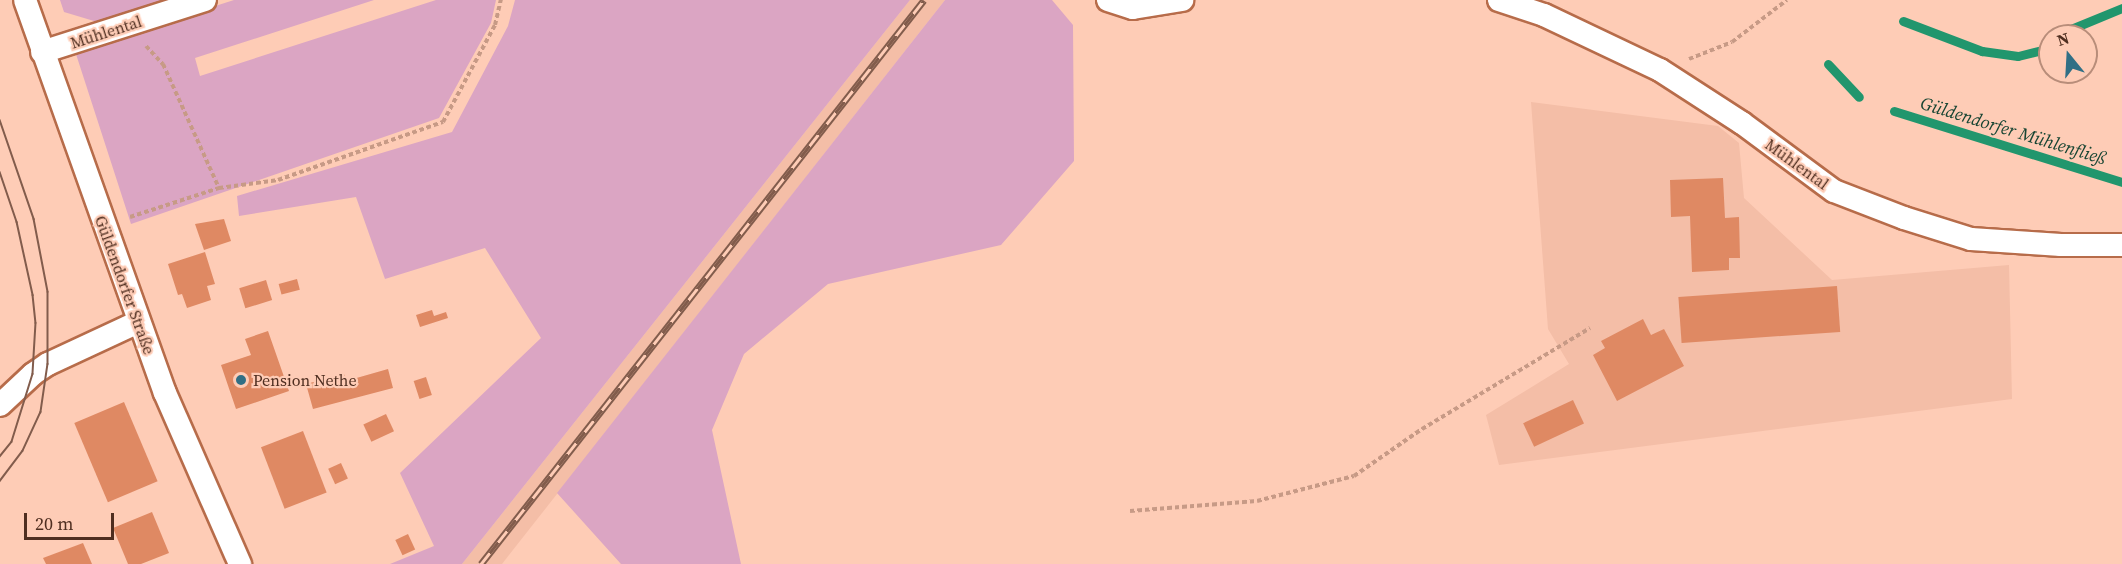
<!DOCTYPE html>
<meta charset="utf-8">
<style>
body{margin:0}
#map{position:relative;width:2122px;height:564px;overflow:hidden;background:#feccb6;font-family:"Source Serif 4",serif}
div>[style]{position:absolute}
[style*='--x']{left:calc(var(--x)*1px);top:calc(var(--y)*1px);width:calc(var(--w)*1px);rotate:calc(var(--a)*1deg)}
.built>*{inset:0;background:#f4bea7}
.green>*{inset:0;background:#dba5c3}
.stream>*{height:9px;margin:-4.5px;padding:0 4.5px;transform-origin:4.5px;border-radius:4.5px;background:#21966d}
.building>*{inset:0;background:#df8963;transform-origin:0 0}
.path>*{height:4px;margin-top:-2px;transform-origin:0;background:repeating-linear-gradient(90deg,#c79a86 0 4.5px,transparent 0 7.5px)}
.roads{filter:drop-shadow(2px 0 #b76c4a) drop-shadow(-2px 0 #b76c4a) drop-shadow(0 2px #b76c4a) drop-shadow(0 -2px #b76c4a)}
.street>*{height:22px;margin:-11px;padding:0 11px;transform-origin:11px;border-radius:11px;background:#fff}
.tram>*{height:1.5px;margin:-0.75px;padding:0 0.75px;transform-origin:0.75px;border-radius:0.75px;background:#825c4c}
.rail>*{height:7px;margin-top:-3.5px;transform-origin:0;background:repeating-linear-gradient(90deg,#feccb6 0 14px,#825c4c 0 28px);box-sizing:border-box;border-block:2px solid #825c4c}
.dots>*{width:16px;height:16px;translate:-50% -50%;box-sizing:border-box;border:3px solid #feccb6;border-radius:50%}
span{translate:-50% -50%;white-space:nowrap;text-align:center;line-height:1.15;-webkit-text-stroke:4.5px #feccb6;paint-order:stroke}
.street-label{font-size:16px;color:#4f2e20}
.poi-label{font-size:16px;color:#4f2e20}
.left{translate:0 -50%;text-align:left}
.water-label{font-size:18px;color:#184533;font-style:italic}
.north{position:absolute;left:2038px;top:24px;width:60px;height:60px;box-sizing:border-box;background:#feccb6;border:2px solid #b88d7a;border-radius:50%;rotate:342deg;font-size:16px;font-weight:700;line-height:24px;text-align:center;color:#4f2e20}
.north::after{content:'';display:block;margin:auto;width:21px;height:27px;background:#316f85;clip-path:polygon(50% 0,100% 100%,50% 72%,0 100%)}
.scale{position:absolute;left:24px;top:513px;width:90px;height:27px;box-sizing:border-box;border:3px solid #4f2e20;border-top:0;padding-left:8px;font-size:18px;line-height:21px;white-space:nowrap;color:#4f2e20;-webkit-text-stroke:4px #feccb6;paint-order:stroke}
</style>
<div id="map">
<div class="built">
<i style="clip-path:polygon(910px 0,945px 0,502px 564px,462px 564px)"></i>
<i style="clip-path:polygon(1531px 102px,1718px 126px,1739px 143px,1744px 198px,1832px 280px,2009px 265px,2012px 399px,1499px 465px,1486px 415px,1569px 364px,1548px 329px)"></i>
</div>
<div class="green">
<i style="clip-path:polygon(60px 0,179px 0,104px 24px,64px 12px)"></i>
<i style="clip-path:polygon(234px 0,374px 0,195px 58px,200px 76px,436px 0,496px 0,491px 23px,439px 118px,131px 224px,75px 51px)"></i>
<i style="clip-path:polygon(515px 0,910px 0,462px 564px,390px 564px,434px 546px,400px 473px,541px 338px,485px 248px,385px 279px,356px 197px,239px 216px,237px 196px,452px 132px,508px 26px)"></i>
<i style="clip-path:polygon(945px 0,1052px 0,1073px 25px,1074px 161px,1001px 245px,828px 284px,744px 354px,712px 430px,741px 564px,621px 564px,557px 493px)"></i>
</div>
<div class="stream">
<i style="--x:1903;--y:21;--w:85;--a:20.8"></i>
<i style="--x:1982;--y:51;--w:36;--a:8"></i>
<i style="--x:2018;--y:56;--w:33;--a:-14"></i>
<i style="--x:2063;--y:36;--w:11;--a:-41"></i>
<i style="--x:2071;--y:29;--w:55;--a:-22.4"></i>
<i style="--x:1828;--y:64;--w:45;--a:46.8"></i>
<i style="--x:1894;--y:111;--w:239;--a:17.3"></i>
</div>
<div class="building">
<i style="clip-path:polygon(1723px 178px,1725px 218px,1739px 217px,1740px 258px,1729px 258px,1729px 270px,1692px 272px,1690px 216px,1671px 217px,1670px 180px)"></i>
<i style="clip-path:polygon(224px 219px,231px 241px,204px 250px,195px 224px)"></i>
<i style="clip-path:polygon(205px 252px,215px 284px,207px 286px,211px 300px,187px 308px,182px 294px,178px 295px,168px 264px)"></i>
<i style="left:297px;top:279px;width:11px;height:19px;rotate:75deg"></i>
<i style="left:266px;top:280px;width:21px;height:28px;rotate:73deg"></i>
<i style="left:1837px;top:286px;width:46px;height:159px;rotate:86deg"></i>
<i style="clip-path:polygon(432px 310px,434px 316px,446px 312px,448px 318px,420px 327px,416px 315px)"></i>
<i style="clip-path:polygon(1643px 319px,1651px 335px,1664px 329px,1684px 366px,1617px 401px,1593px 355px,1605px 348px,1601px 341px)"></i>
<i style="clip-path:polygon(268px 331px,289px 391px,236px 409px,221px 365px,251px 355px,245px 339px)"></i>
<i style="clip-path:polygon(388px 369px,393px 388px,313px 409px,306px 384px,344px 374px,346px 381px)"></i>
<i style="left:426px;top:377px;width:19px;height:13px;rotate:72deg"></i>
<i style="left:1573px;top:400px;width:26px;height:55px;rotate:65deg"></i>
<i style="left:124px;top:402px;width:86px;height:54px;rotate:67deg"></i>
<i style="left:386px;top:414px;width:19px;height:25px;rotate:65deg"></i>
<i style="left:303px;top:431px;width:66px;height:45px;rotate:69deg"></i>
<i style="left:341px;top:463px;width:17px;height:14px;rotate:66deg"></i>
<i style="clip-path:polygon(152px 512px,169px 553px,141px 564px,128px 564px,113px 528px)"></i>
<i style="left:408px;top:534px;width:17px;height:14px;rotate:65deg"></i>
<i style="clip-path:polygon(83px 543px,92px 564px,46px 564px,43px 558px)"></i>
</div>
<div class="path">
<i style="--x:146;--y:46;--w:25;--a:47"></i>
<i style="--x:163;--y:64;--w:136;--a:65.7"></i>
<i style="--x:1689;--y:59;--w:46;--a:-21.6"></i>
<i style="--x:1732;--y:42;--w:69;--a:-37.4"></i>
<i style="--x:130;--y:217;--w:94;--a:-18"></i>
<i style="--x:219;--y:188;--w:60;--a:-7.7"></i>
<i style="--x:278;--y:180;--w:175;--a:-19.4"></i>
<i style="--x:443;--y:122;--w:110;--a:-61.8"></i>
<i style="--x:495;--y:25;--w:26;--a:-77"></i>
<i style="--x:1130;--y:511;--w:127;--a:-4.5"></i>
<i style="--x:1257;--y:501;--w:100;--a:-14.5"></i>
<i style="--x:1354;--y:476;--w:83;--a:-34.7"></i>
<i style="--x:1422;--y:429;--w:196;--a:-31"></i>
</div>
<div class="roads">
<div class="street">
<i style="--x:25;--y:0;--w:417;--a:70.4"></i>
<i style="--x:165;--y:393;--w:187;--a:66.3"></i>
<i style="--x:1108;--y:0;--w:26;--a:18"></i>
<i style="--x:1133;--y:8;--w:50;--a:-9.3"></i>
<i style="--x:1499;--y:0;--w:47;--a:18.4"></i>
<i style="--x:1544;--y:15;--w:128;--a:25.4"></i>
<i style="--x:1660;--y:70;--w:98;--a:32.9"></i>
<i style="--x:1742;--y:123;--w:114;--a:36.5"></i>
<i style="--x:1834;--y:191;--w:75;--a:21.1"></i>
<i style="--x:1904;--y:218;--w:70;--a:17.4"></i>
<i style="--x:1971;--y:239;--w:90;--a:3.8"></i>
<i style="--x:2061;--y:245;--w:61;--a:0"></i>
<i style="--x:42;--y:52;--w:171;--a:-17.7"></i>
<i style="--x:0;--y:405;--w:45;--a:-43.2"></i>
<i style="--x:33;--y:374;--w:18;--a:-34"></i>
<i style="--x:48;--y:364;--w:99;--a:-25"></i>
</div>
</div>
<div class="tram">
<i style="--x:0;--y:120;--w:105;--a:71"></i>
<i style="--x:34;--y:219;--w:74;--a:79.1"></i>
<i style="--x:48;--y:292;--w:72;--a:90"></i>
<i style="--x:48;--y:364;--w:49;--a:98.3"></i>
<i style="--x:41;--y:412;--w:43;--a:114.8"></i>
<i style="--x:23;--y:451;--w:38;--a:127"></i>
<i style="--x:0;--y:172;--w:53;--a:71.2"></i>
<i style="--x:17;--y:222;--w:75;--a:77.6"></i>
<i style="--x:33;--y:295;--w:28;--a:84"></i>
<i style="--x:36;--y:323;--w:51;--a:93.4"></i>
<i style="--x:33;--y:374;--w:71;--a:107.2"></i>
<i style="--x:12;--y:442;--w:19;--a:129"></i>
</div>
<div class="rail">
<i style="--x:481;--y:564;--w:717;--a:-51.85"></i>
</div>
<div class="dots">
<i style="left:241px;top:380px;background:#316f85"></i>
</div>
<div class="street-label">
<span style="left:106px;top:32px;rotate:-18deg">Mühlental</span>
<span style="left:1797px;top:164px;rotate:36deg">Mühlental</span>
<span style="left:125px;top:285px;rotate:70deg">Güldendorfer Straße</span>
</div>
<div class="poi-label">
<span class="left" style="left:253px;top:380px">Pension Nethe</span>
</div>
<div class="water-label">
<span style="left:2013px;top:131px;rotate:17deg">Güldendorfer Mühlenfließ</span>
</div>
<div class="north">N</div>
<div class="scale">20 m</div>
</div>
